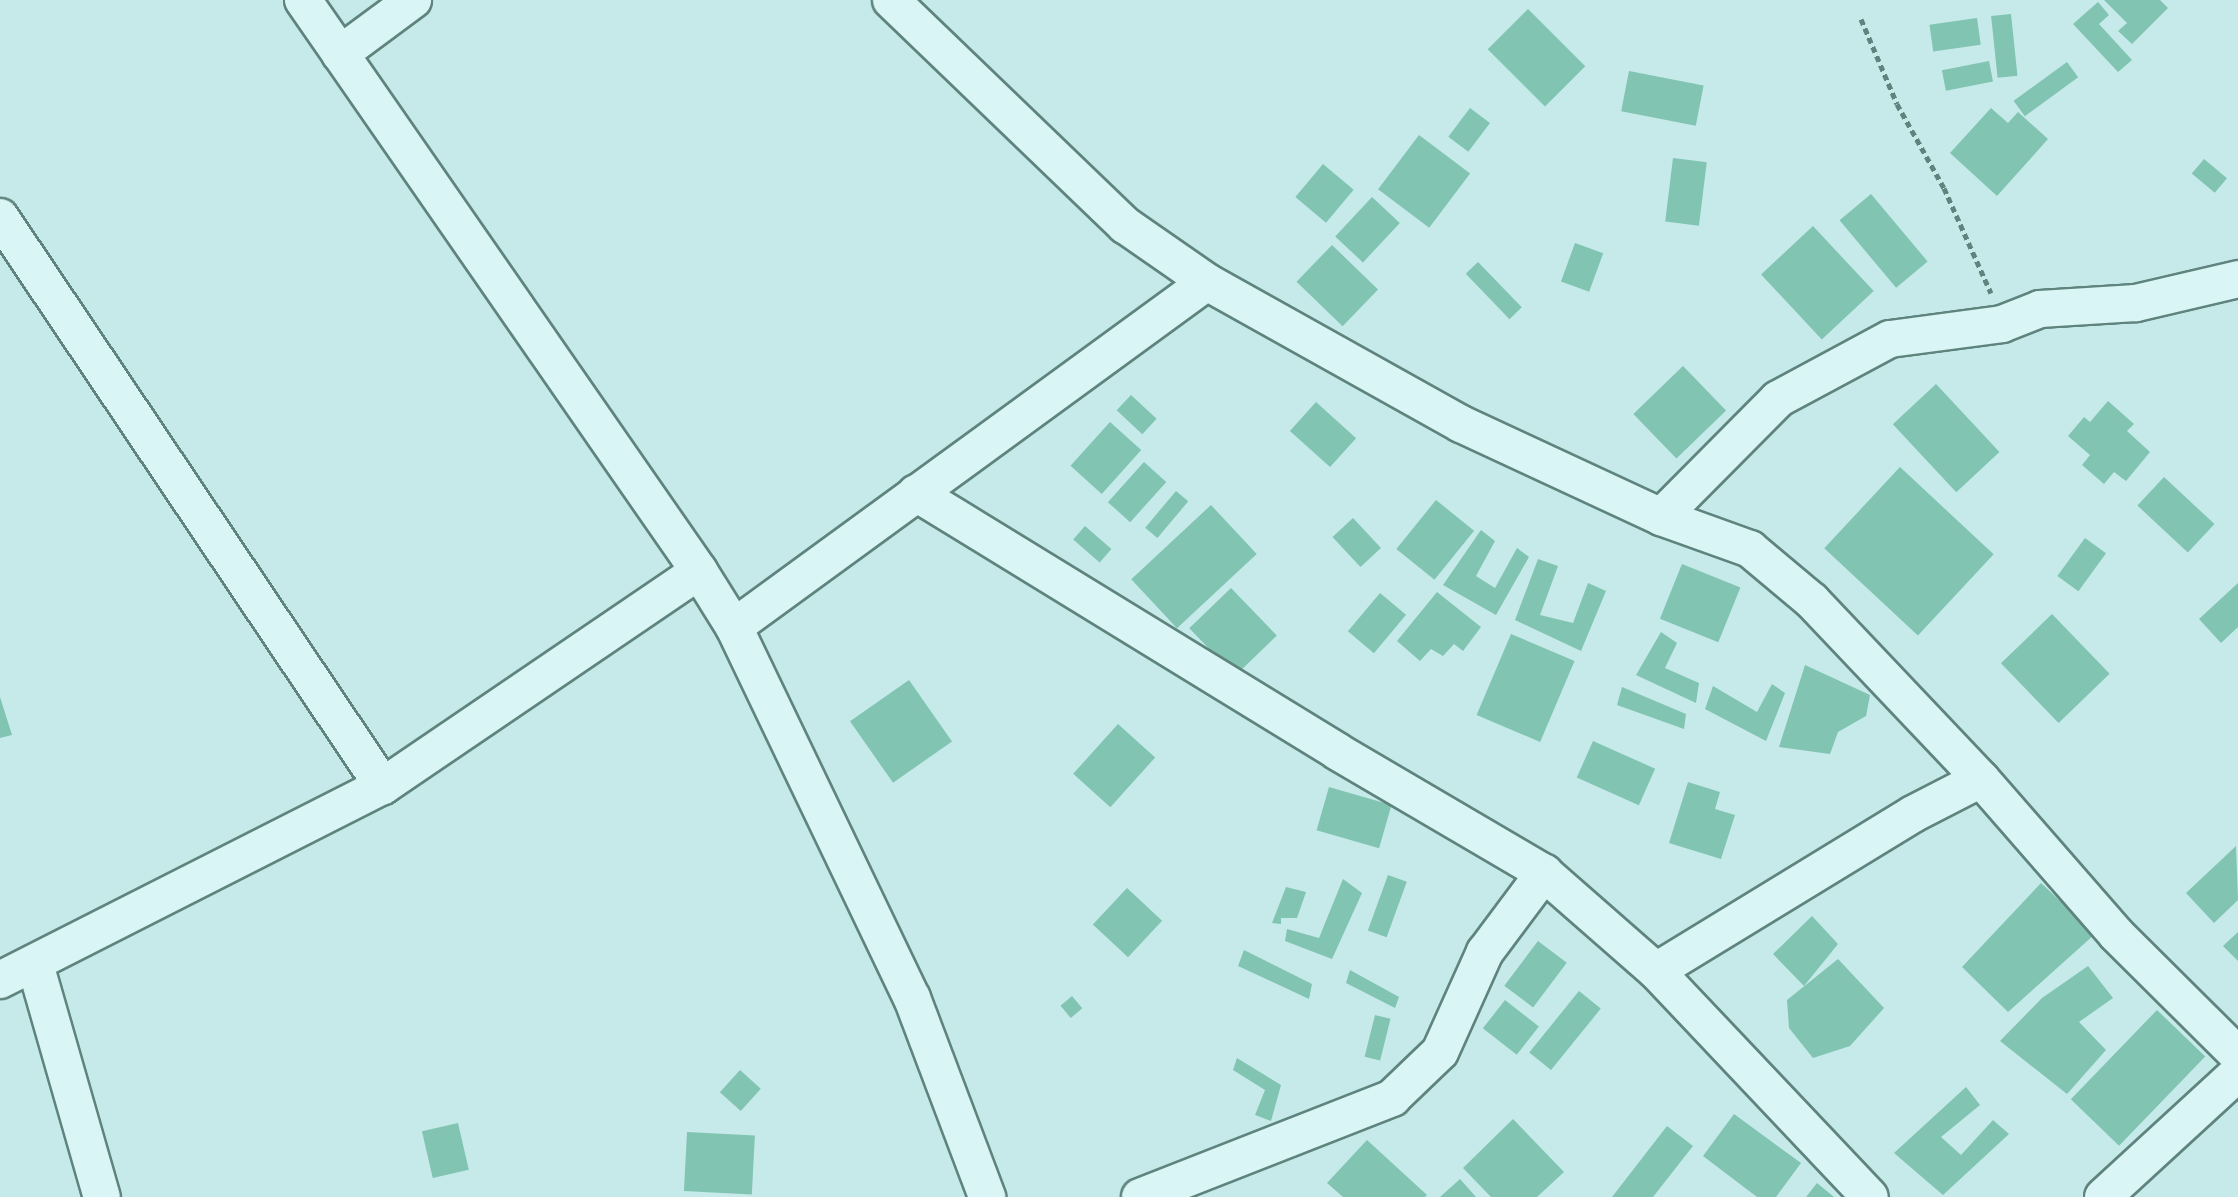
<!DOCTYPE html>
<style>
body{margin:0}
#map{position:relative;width:2238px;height:1197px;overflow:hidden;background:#c6eaea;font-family:Spectral,serif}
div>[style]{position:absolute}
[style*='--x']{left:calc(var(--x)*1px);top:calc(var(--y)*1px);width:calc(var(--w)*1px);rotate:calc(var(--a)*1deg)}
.building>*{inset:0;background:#80c4b1;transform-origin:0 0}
.path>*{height:5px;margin-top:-2.5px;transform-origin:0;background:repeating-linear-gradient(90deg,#5e847d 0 6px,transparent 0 10px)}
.roads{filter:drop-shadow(2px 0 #5e847d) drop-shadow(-2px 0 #5e847d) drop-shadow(0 2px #5e847d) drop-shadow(0 -2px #5e847d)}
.minor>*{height:36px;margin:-18px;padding:0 18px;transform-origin:18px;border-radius:18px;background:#d9f5f5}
span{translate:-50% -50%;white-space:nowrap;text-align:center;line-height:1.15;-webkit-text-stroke:6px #d5f2f2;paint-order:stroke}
</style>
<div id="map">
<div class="building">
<i style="clip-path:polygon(2104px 0,2160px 0,2168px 8px,2132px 44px,2118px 31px,2127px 23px)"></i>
<i style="clip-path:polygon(2098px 2px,2109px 15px,2099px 24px,2132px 60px,2118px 72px,2073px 24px)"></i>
<i style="left:1528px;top:9px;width:81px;height:57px;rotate:45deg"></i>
<i style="left:2011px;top:14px;width:62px;height:20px;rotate:84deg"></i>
<i style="left:1977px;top:18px;width:27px;height:48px;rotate:82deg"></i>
<i style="left:1989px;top:61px;width:21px;height:48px;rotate:79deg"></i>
<i style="left:2067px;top:62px;width:19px;height:66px;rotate:54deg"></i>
<i style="left:1629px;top:71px;width:76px;height:41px;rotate:11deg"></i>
<i style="left:1470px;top:108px;width:25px;height:36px;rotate:37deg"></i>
<i style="clip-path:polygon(1991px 108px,2008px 123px,2018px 112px,2048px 139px,1997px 196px,1950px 153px)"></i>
<i style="left:1419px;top:135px;width:64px;height:68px;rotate:37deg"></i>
<i style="left:1673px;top:158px;width:34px;height:64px;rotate:7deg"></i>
<i style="left:2204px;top:159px;width:30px;height:19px;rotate:40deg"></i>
<i style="left:1323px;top:164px;width:40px;height:43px;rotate:40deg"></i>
<i style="left:1871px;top:194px;width:88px;height:41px;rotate:50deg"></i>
<i style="left:1372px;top:197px;width:38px;height:54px;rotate:43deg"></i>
<i style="left:1813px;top:226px;width:89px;height:71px;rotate:47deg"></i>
<i style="left:1575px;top:243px;width:30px;height:41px;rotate:20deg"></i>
<i style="left:1332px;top:245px;width:64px;height:51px;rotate:44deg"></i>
<i style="left:1478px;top:262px;width:63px;height:17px;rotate:46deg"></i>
<i style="left:1683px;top:366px;width:62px;height:69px;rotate:46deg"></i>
<i style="left:1936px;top:384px;width:93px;height:59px;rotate:47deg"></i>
<i style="left:1131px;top:395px;width:35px;height:21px;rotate:43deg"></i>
<i style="clip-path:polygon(2108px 401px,2134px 424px,2127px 431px,2150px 452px,2126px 481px,2114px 472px,2104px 484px,2082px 465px,2090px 455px,2068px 436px,2084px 417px,2090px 422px)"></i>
<i style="left:1316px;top:402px;width:54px;height:39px;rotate:42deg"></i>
<i style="left:1110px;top:422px;width:42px;height:59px;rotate:42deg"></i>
<i style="left:1144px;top:462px;width:30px;height:54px;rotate:42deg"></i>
<i style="left:1900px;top:467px;width:128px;height:111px;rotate:43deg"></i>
<i style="left:2164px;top:477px;width:69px;height:39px;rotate:43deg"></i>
<i style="left:1176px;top:491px;width:16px;height:48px;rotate:40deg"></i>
<i style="left:1436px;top:500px;width:49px;height:63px;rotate:39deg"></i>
<i style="left:1211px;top:505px;width:67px;height:109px;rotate:47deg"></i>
<i style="left:1353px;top:518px;width:41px;height:28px;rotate:47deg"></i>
<i style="left:1085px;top:526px;width:35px;height:18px;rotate:41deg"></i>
<i style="clip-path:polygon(1481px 530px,1495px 541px,1476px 576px,1495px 588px,1517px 548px,1529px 557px,1496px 615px,1443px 585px)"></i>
<i style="left:2085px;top:538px;width:26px;height:47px;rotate:36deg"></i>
<i style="clip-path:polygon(1538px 559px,1558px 566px,1540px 615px,1573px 623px,1588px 583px,1606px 591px,1581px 651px,1515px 620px)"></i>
<i style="left:1682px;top:564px;width:63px;height:59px;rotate:22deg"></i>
<i style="clip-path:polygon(2238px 583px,2238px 627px,2221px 643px,2199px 619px)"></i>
<i style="left:1231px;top:588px;width:66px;height:58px;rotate:46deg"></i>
<i style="clip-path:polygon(1437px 592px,1481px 627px,1463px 651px,1454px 644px,1443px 656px,1431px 649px,1420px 661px,1397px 641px)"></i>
<i style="left:1380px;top:593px;width:34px;height:50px;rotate:40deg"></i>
<i style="left:2052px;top:614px;width:83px;height:71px;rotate:46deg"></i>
<i style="clip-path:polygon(1661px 632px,1677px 643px,1665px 668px,1699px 683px,1696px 703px,1636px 675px)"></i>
<i style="left:1511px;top:634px;width:69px;height:88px;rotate:23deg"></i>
<i style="clip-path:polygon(1805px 665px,1870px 695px,1866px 716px,1838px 732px,1830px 754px,1779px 747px)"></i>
<i style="left:909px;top:680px;width:75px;height:72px;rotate:55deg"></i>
<i style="clip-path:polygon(1772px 684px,1785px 693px,1766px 741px,1705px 709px,1713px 686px,1757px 712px)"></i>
<i style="clip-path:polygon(1622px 687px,1686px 714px,1684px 729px,1617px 705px)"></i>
<i style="clip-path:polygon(0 697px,12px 735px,0 738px)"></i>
<i style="left:1118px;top:724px;width:50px;height:67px;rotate:42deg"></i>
<i style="left:1593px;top:741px;width:68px;height:40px;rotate:24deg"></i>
<i style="clip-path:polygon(1688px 782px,1720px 792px,1715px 809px,1735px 815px,1721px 859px,1669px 843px)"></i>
<i style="left:1329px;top:787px;width:65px;height:45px;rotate:16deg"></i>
<i style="clip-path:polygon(2236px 846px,2238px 900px,2214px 923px,2186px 893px)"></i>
<i style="left:1388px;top:875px;width:20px;height:59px;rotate:20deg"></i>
<i style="clip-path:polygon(1343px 879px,1362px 893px,1332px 959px,1285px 941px,1287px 929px,1319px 938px)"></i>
<i style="clip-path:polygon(2041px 883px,2095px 934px,2008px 1012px,1962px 967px)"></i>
<i style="clip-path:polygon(1286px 887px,1306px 892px,1297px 918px,1281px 918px,1281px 924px,1272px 923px)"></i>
<i style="left:1127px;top:888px;width:48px;height:50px;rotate:43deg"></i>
<i style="clip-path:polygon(1812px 916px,1838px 944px,1804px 986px,1773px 954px)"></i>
<i style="clip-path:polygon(2238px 932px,2238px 961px,2223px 946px)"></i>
<i style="left:1538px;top:941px;width:36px;height:56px;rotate:37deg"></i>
<i style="clip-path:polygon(1244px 950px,1312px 984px,1309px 999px,1238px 966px)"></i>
<i style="clip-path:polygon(1838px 959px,1884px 1008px,1850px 1046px,1813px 1058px,1789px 1028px,1787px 1000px)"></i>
<i style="clip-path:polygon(2088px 966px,2113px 998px,2079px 1022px,2106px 1050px,2067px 1094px,2000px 1041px,2042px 998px)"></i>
<i style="clip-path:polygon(1350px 970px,1399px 997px,1395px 1008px,1346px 983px)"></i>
<i style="left:1579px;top:991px;width:28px;height:79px;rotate:39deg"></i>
<i style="left:1072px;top:996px;width:16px;height:15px;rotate:50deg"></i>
<i style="left:1505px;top:1000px;width:43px;height:36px;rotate:38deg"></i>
<i style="left:2157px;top:1010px;width:67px;height:124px;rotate:44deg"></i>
<i style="left:1375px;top:1015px;width:16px;height:43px;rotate:14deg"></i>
<i style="clip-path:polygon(1237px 1058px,1281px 1085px,1271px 1121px,1255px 1115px,1265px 1090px,1233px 1070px)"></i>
<i style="left:740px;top:1070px;width:28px;height:30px;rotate:42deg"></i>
<i style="clip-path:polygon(1966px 1087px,1980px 1105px,1941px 1137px,1961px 1155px,1993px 1120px,2009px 1134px,1943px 1195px,1894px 1153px)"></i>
<i style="clip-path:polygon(1734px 1114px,1801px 1163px,1776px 1197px,1757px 1197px,1703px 1156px)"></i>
<i style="clip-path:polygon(1513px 1119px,1564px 1172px,1537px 1197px,1491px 1197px,1463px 1168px)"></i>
<i style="left:458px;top:1123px;width:48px;height:37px;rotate:77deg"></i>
<i style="clip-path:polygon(1667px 1126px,1693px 1146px,1653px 1197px,1612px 1197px)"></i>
<i style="left:687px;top:1132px;width:68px;height:59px;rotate:3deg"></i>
<i style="clip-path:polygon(1367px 1140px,1427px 1195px,1425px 1197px,1343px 1197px,1327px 1183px)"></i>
<i style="clip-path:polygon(1460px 1179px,1476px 1197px,1440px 1197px)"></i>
<i style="clip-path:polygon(1817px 1183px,1834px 1197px,1806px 1197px)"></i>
</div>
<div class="path">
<i style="--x:1861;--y:19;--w:92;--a:67"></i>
<i style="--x:1897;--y:104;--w:96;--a:60.8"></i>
<i style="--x:1944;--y:188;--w:115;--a:65.9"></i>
</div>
<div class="roads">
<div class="minor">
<i style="--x:303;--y:0;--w:695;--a:55.26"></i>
<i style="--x:699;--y:571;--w:66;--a:58"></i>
<i style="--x:734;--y:627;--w:411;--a:64.4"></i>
<i style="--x:912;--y:998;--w:213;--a:69.3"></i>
<i style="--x:891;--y:0;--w:325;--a:43.9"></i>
<i style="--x:1125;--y:225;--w:100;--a:34.8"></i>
<i style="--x:1207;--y:282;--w:291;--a:29.2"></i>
<i style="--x:1461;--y:424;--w:221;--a:24.9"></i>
<i style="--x:1661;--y:517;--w:95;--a:19.8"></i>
<i style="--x:1750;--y:549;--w:81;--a:40"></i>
<i style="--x:1812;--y:601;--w:245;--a:46.5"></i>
<i style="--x:340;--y:54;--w:91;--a:-36.5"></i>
<i style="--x:0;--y:217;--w:686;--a:56.06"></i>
<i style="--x:916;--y:493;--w:495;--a:31.5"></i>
<i style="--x:1338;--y:752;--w:239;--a:30.4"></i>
<i style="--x:1544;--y:873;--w:149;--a:41.2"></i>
<i style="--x:1656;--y:971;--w:311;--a:46.6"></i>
<i style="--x:1661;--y:517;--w:166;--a:-45.2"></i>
<i style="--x:1778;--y:399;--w:127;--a:-28.2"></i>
<i style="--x:1890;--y:339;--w:113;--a:-7.6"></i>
<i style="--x:2002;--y:324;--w:41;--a:-21.5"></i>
<i style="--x:2040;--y:309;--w:96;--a:-3.6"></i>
<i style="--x:2136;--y:303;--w:105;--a:-13.2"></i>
<i style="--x:734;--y:627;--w:585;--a:-36.11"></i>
<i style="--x:35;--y:964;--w:242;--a:74"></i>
<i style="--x:1656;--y:971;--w:301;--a:-31.4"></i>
<i style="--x:1913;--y:814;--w:76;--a:-27.2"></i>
<i style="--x:1981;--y:779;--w:206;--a:48.9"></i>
<i style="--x:2116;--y:934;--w:172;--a:44.8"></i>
<i style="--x:0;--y:980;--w:429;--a:-26.9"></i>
<i style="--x:383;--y:786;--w:382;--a:-34.2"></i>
<i style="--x:1140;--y:1197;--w:271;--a:-21.4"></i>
<i style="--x:1392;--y:1098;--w:66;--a:-43.8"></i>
<i style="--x:1440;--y:1052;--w:110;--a:-65.8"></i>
<i style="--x:1485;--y:952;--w:99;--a:-53.2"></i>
<i style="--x:2103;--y:1197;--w:183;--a:-42.6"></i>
</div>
</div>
</div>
